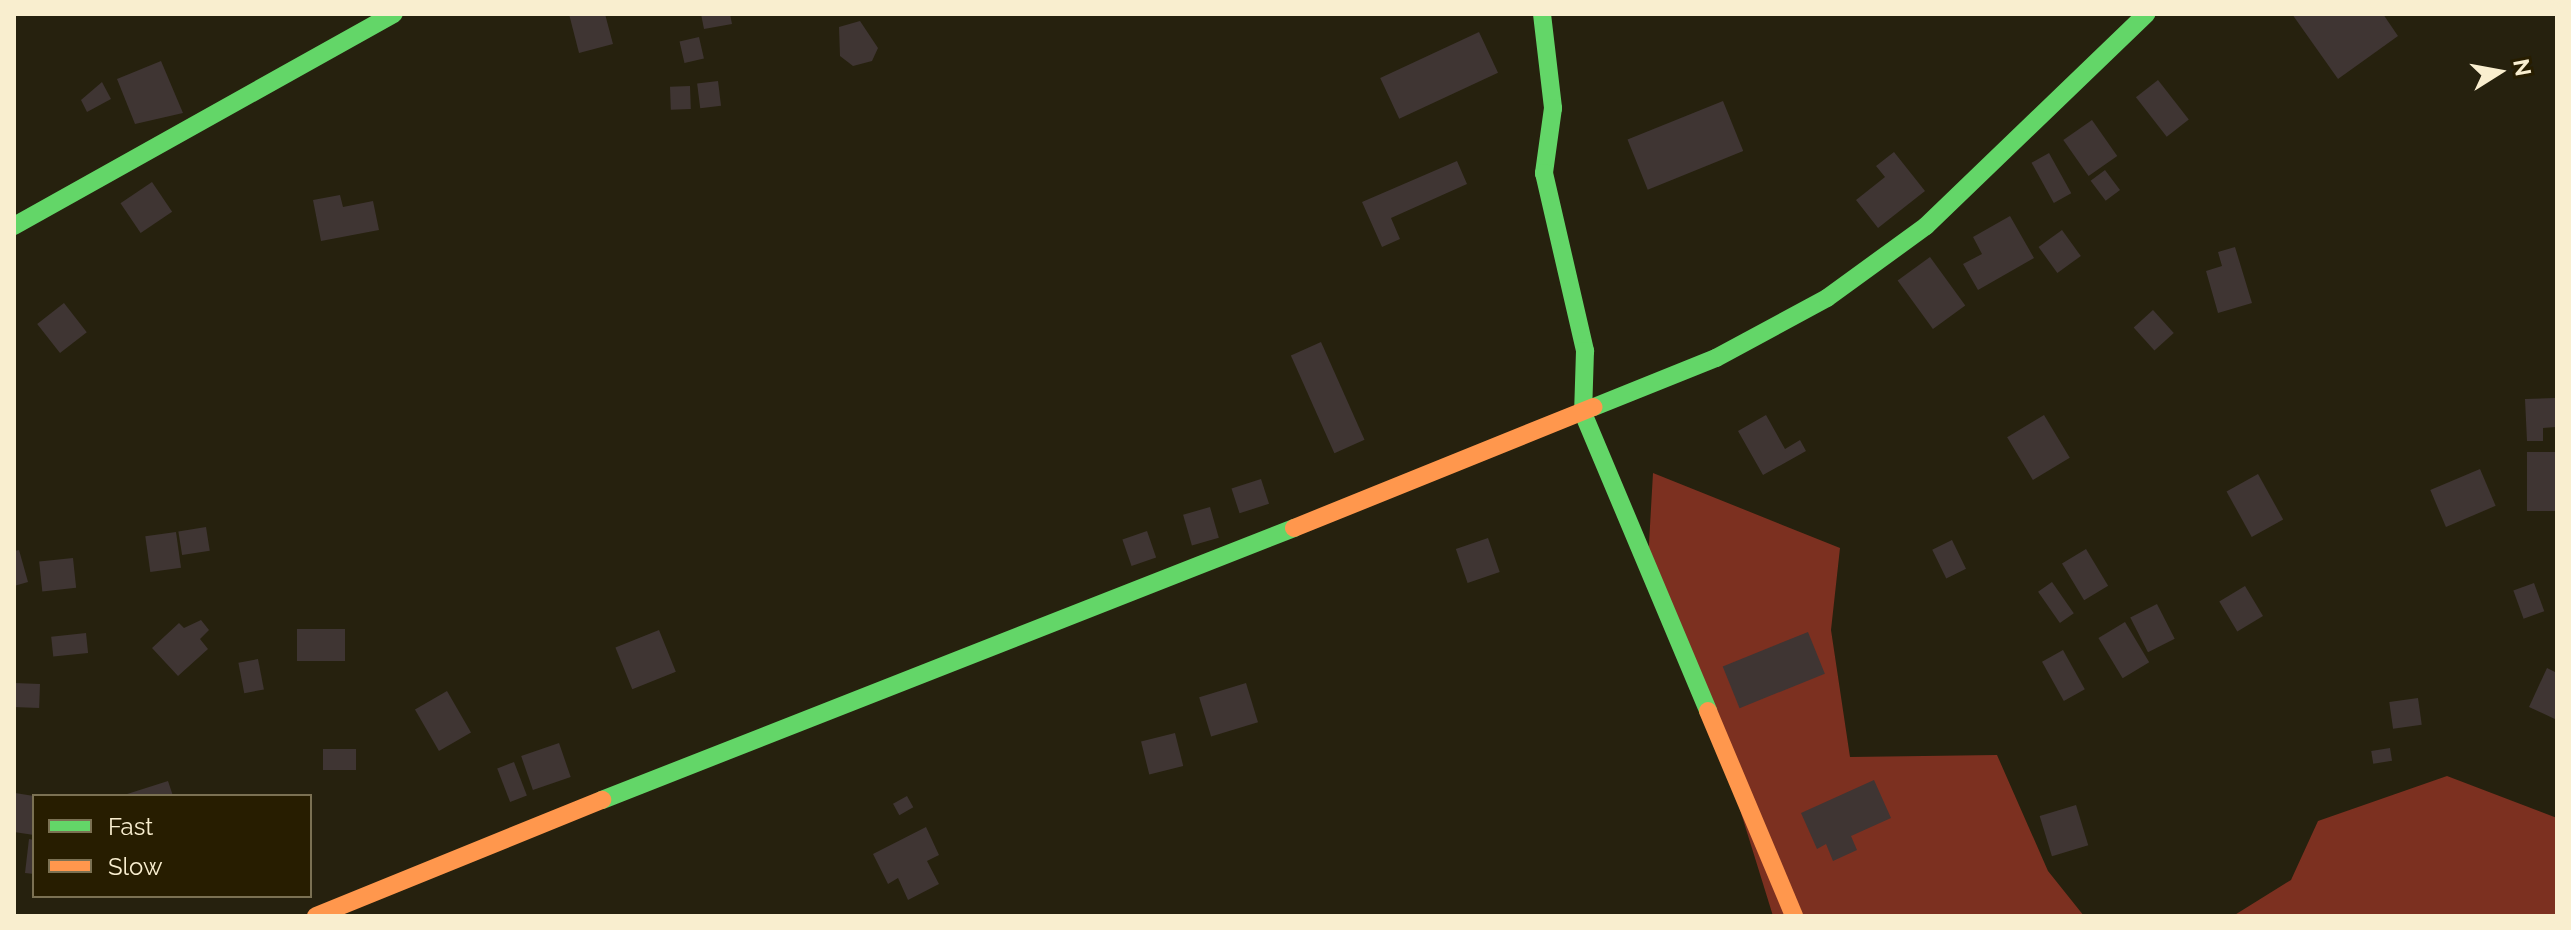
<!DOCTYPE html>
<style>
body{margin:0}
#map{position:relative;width:2571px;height:930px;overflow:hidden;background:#26210e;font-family:Raleway,sans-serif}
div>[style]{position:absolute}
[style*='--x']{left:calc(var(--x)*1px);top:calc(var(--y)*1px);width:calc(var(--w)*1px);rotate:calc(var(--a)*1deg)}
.forest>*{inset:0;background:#7c3020}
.building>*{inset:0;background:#3f3533;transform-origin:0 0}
.fast>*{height:18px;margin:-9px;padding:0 9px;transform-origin:9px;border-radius:9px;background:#63d668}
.slow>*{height:18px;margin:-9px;padding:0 9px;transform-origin:9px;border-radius:9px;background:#ff974d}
span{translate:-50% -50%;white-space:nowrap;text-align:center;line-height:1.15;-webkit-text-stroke:6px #271d00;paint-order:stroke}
.frame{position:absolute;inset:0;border:16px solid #f9eecf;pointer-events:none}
.legend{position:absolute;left:32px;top:794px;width:280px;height:104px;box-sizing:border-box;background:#271d00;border:2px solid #7b7153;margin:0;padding:10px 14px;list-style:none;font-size:24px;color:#f9eecf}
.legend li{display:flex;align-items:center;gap:16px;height:40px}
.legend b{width:40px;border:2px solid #7b7153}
.north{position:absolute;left:2459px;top:32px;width:80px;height:80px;-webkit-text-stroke:6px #271d00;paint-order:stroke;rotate:79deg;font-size:22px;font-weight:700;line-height:32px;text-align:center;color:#f9eecf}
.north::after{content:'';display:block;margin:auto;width:28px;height:36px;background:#f9eecf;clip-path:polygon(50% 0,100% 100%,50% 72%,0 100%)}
</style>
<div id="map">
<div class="forest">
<i style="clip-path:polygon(1653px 473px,1840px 548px,1831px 630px,1850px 757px,1997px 755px,2048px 871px,2084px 916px,1773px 916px,1710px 713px,1647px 579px)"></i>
<i style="clip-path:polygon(2447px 776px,2557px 818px,2557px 916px,2233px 916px,2291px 880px,2318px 821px)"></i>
</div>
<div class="building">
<i style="clip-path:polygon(569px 14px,605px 14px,613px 44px,579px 53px)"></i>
<i style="clip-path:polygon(701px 14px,730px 14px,732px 24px,704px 29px)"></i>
<i style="clip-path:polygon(2292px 14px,2383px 14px,2398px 36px,2338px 79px)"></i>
<i style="clip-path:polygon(860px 21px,878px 48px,872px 61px,853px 66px,840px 56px,839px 27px)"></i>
<i style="left:1479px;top:32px;width:45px;height:109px;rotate:65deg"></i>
<i style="left:699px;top:37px;width:22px;height:20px;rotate:77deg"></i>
<i style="clip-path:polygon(161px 61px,183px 113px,135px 124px,117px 79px)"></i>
<i style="left:2158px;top:80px;width:50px;height:28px;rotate:52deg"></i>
<i style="left:718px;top:81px;width:25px;height:21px;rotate:83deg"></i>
<i style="clip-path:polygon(102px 82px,111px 99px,87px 112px,81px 100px)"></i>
<i style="left:690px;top:86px;width:23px;height:20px;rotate:88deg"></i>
<i style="left:1723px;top:101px;width:54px;height:103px;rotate:68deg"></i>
<i style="left:2092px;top:120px;width:44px;height:35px;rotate:55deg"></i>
<i style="clip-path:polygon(1894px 152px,1925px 191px,1878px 228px,1856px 200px,1885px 177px,1876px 166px)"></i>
<i style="left:2049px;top:153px;width:46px;height:20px;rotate:61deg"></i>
<i style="clip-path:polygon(1457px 161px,1467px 184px,1391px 218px,1400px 239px,1382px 247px,1362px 202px)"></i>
<i style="left:2105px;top:170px;width:25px;height:18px;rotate:53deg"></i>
<i style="left:152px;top:182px;width:36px;height:38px;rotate:56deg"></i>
<i style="clip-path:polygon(340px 195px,343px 207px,373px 201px,379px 230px,321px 241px,313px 200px)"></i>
<i style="clip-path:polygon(2010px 216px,2034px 258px,1978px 290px,1963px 264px,1982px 254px,1973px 237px)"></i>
<i style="left:2062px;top:230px;width:32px;height:29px;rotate:54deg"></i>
<i style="clip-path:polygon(2235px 247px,2252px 303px,2218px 313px,2206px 271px,2222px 266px,2218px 252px)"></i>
<i style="left:1930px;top:257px;width:60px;height:40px;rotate:54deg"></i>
<i style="left:64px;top:303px;width:37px;height:34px;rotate:52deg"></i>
<i style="left:2153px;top:310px;width:31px;height:26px;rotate:48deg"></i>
<i style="left:1321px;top:342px;width:107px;height:33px;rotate:66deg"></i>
<i style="clip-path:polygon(2555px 398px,2556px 427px,2543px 428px,2543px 441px,2527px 441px,2525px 399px)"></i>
<i style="clip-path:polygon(1766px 415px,1785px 449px,1800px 440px,1806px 451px,1763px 475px,1738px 431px)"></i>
<i style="left:2044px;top:415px;width:50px;height:43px;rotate:59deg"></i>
<i style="left:2557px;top:452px;width:59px;height:30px;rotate:90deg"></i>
<i style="left:2480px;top:469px;width:40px;height:54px;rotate:67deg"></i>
<i style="left:2258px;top:474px;width:52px;height:36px;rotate:61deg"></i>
<i style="left:1261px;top:479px;width:26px;height:31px;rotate:72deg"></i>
<i style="left:1210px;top:507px;width:32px;height:28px;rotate:74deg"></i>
<i style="left:206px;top:527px;width:24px;height:28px;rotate:81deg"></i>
<i style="left:1147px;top:531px;width:28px;height:26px;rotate:71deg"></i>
<i style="left:176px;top:532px;width:36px;height:31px;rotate:82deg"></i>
<i style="left:1488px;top:538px;width:36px;height:34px;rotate:71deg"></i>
<i style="left:1952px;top:540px;width:32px;height:22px;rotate:64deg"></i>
<i style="left:2086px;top:549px;width:43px;height:28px;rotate:59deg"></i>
<i style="clip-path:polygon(19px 550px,28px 582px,14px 586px,14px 551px)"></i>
<i style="left:73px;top:558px;width:30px;height:34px;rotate:84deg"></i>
<i style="left:2052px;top:582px;width:38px;height:17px;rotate:55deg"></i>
<i style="left:2534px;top:583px;width:30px;height:22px;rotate:70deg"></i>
<i style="left:2245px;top:586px;width:35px;height:30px;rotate:59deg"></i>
<i style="left:2157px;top:604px;width:39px;height:30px;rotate:63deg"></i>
<i style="clip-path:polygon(201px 620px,209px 630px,200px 639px,208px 649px,178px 676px,152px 648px,179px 623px,184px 628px)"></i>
<i style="left:2125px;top:622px;width:47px;height:31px;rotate:59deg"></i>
<i style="left:297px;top:629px;width:48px;height:32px"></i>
<i style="left:659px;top:630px;width:45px;height:47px;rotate:68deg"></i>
<i style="left:1808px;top:632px;width:45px;height:92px;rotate:68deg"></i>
<i style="left:86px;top:633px;width:20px;height:35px;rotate:84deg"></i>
<i style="left:2063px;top:650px;width:45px;height:24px;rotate:61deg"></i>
<i style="left:258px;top:659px;width:31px;height:20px;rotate:79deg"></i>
<i style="clip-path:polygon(2547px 668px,2557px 673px,2557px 720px,2529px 707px)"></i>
<i style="left:14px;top:683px;width:26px;height:24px;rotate:2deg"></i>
<i style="left:1246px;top:683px;width:41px;height:49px;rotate:73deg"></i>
<i style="left:447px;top:691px;width:48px;height:37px;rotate:60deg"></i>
<i style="left:2418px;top:698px;width:27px;height:29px;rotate:82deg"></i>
<i style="left:1175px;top:733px;width:34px;height:35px;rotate:76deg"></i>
<i style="left:559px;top:743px;width:36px;height:40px;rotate:71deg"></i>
<i style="left:2390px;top:748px;width:13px;height:19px;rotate:81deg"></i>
<i style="left:323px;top:749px;width:33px;height:21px"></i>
<i style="left:514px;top:762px;width:36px;height:18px;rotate:69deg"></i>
<i style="clip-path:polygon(1874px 780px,1891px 818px,1851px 836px,1857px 850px,1833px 861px,1826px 844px,1817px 849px,1801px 813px)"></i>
<i style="clip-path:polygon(168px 781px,173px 796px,124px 796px,124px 795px)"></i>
<i style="clip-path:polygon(15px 793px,34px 796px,34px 835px,14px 832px)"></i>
<i style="left:907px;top:796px;width:13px;height:16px;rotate:61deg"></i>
<i style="left:2076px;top:805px;width:42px;height:38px;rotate:73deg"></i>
<i style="clip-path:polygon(926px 827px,939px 855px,927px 861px,939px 884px,908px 900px,898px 878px,888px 884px,873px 854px)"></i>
<i style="clip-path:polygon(29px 839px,34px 840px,34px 874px,25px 873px)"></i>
</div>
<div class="fast">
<i style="--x:1542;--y:14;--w:95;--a:83.3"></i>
<i style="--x:1553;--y:108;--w:66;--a:97.9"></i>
<i style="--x:1544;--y:173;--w:183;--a:77"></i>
<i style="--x:1585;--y:351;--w:62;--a:91.8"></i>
<i style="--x:1583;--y:413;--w:323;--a:67.2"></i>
<i style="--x:14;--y:226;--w:435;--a:-29.2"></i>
<i style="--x:1594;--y:407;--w:131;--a:-21.9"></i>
<i style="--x:1716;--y:358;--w:126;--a:-28.4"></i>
<i style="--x:1827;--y:298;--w:122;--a:-36"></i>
<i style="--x:1926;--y:226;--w:306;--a:-43.9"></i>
<i style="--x:602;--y:800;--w:744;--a:-21.46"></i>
</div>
<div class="slow">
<i style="--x:1294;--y:528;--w:323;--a:-22"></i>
<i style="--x:1708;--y:711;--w:222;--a:67.2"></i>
<i style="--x:316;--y:916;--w:309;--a:-22.1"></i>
</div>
<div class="frame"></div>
<ul class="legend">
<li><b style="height:10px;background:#63d668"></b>Fast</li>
<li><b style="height:10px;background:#ff974d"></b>Slow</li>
</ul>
<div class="north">N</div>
</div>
